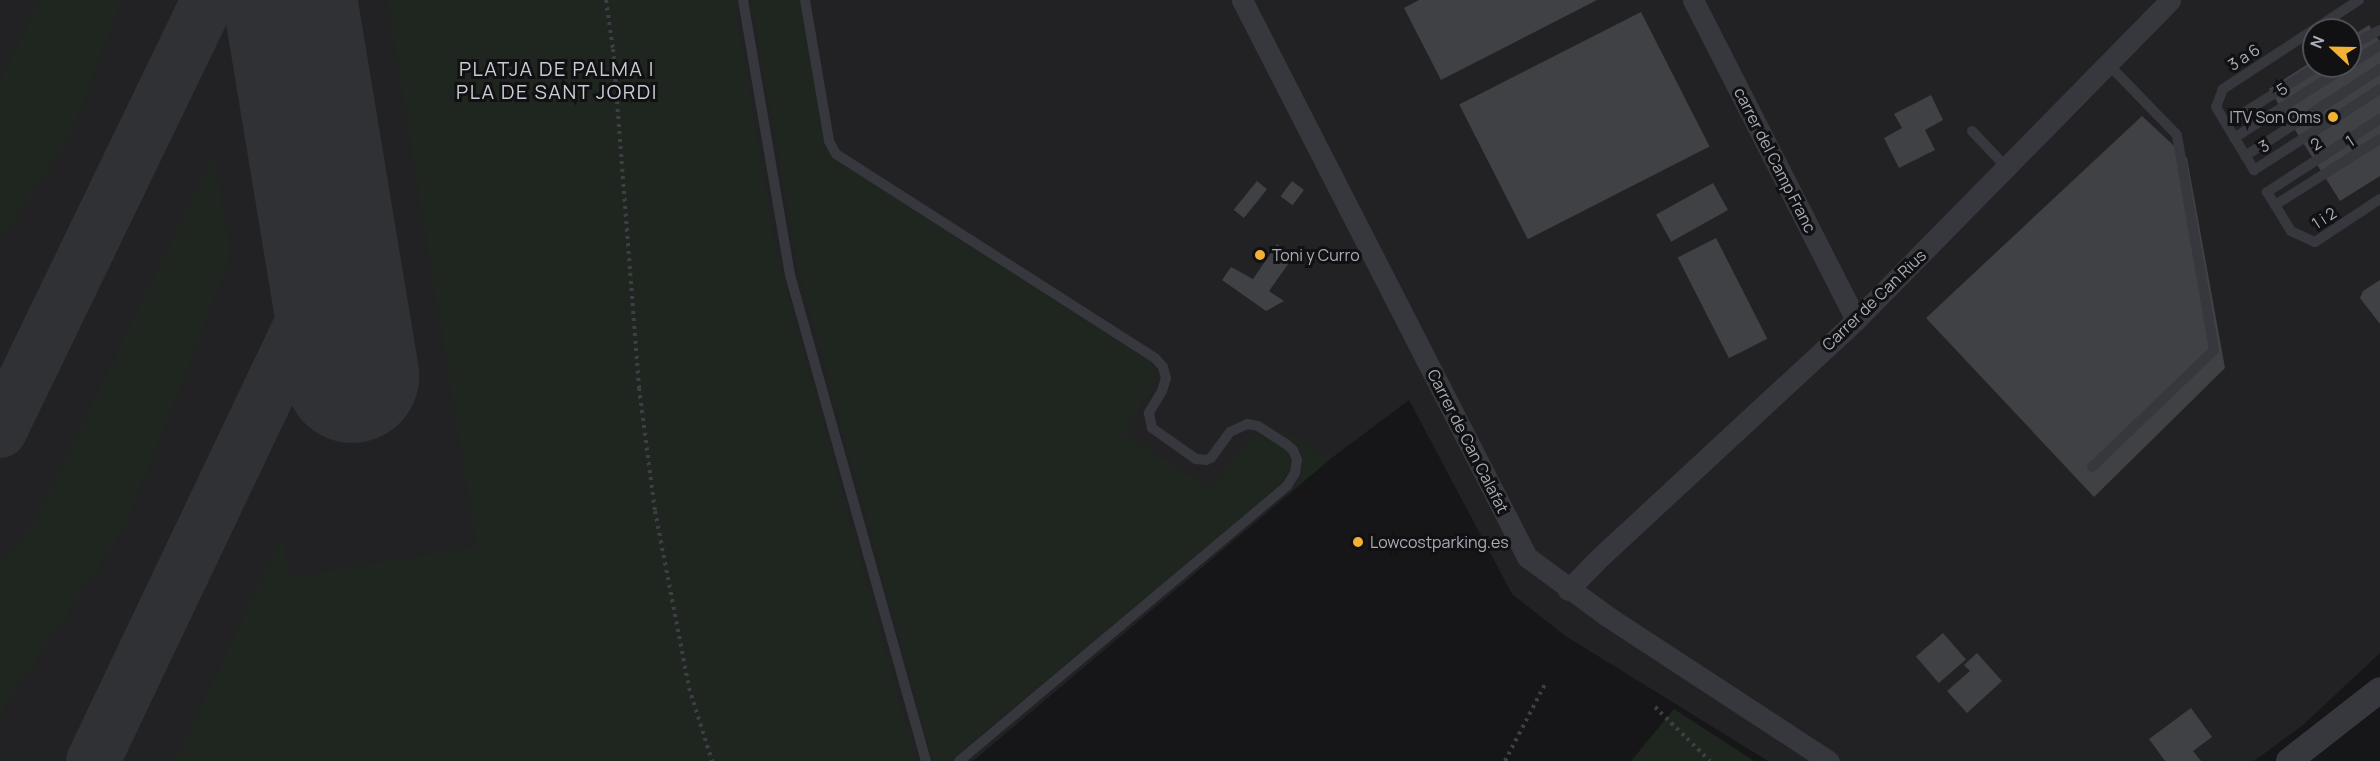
<!DOCTYPE html>
<style>
body{margin:0}
#map{position:relative;width:2380px;height:761px;overflow:hidden;background:#161618;font-family:Manrope,sans-serif}
div>[style]{position:absolute}
[style*='--x']{left:calc(var(--x)*1px);top:calc(var(--y)*1px);width:calc(var(--w)*1px);rotate:calc(var(--a)*1deg)}
.built>*{inset:0;background:#222225}
.green>*{inset:0;background:#1e261f}
.taxiway>*{height:54px;margin:-27px;padding:0 27px;transform-origin:27px;border-radius:27px;background:#303135}
.runway>*{height:134px;margin:-67px;padding:0 67px;transform-origin:67px;border-radius:67px;background:#303135}
.building>*{inset:0;background:#404145;transform-origin:0 0}
.path>*{height:4px;margin-top:-2px;transform-origin:0;background:repeating-linear-gradient(90deg,#3d3f44 0 3px,transparent 0 7.5px)}
.service>*{height:10px;margin:-5px;padding:0 5px;transform-origin:5px;border-radius:5px;background:#37383d}
.minor>*{height:21px;margin:-10.5px;padding:0 10.5px;transform-origin:10.5px;border-radius:10.5px;background:#37383d}
.tertiary>*{height:26px;margin:-13px;padding:0 13px;transform-origin:13px;border-radius:13px;background:#37383d}
.dots>*{width:16px;height:16px;translate:-50% -50%;box-sizing:border-box;border:3px solid #111113;border-radius:50%}
span{translate:-50% -50%;white-space:nowrap;text-align:center;line-height:1.15;-webkit-text-stroke:6px #111113;paint-order:stroke}
.street-label{font-size:16px;color:#a8adb8}
.poi-label{font-size:16px;color:#a8adb8}
.right{translate:-100% -50%;text-align:right}
.left{translate:0 -50%;text-align:left}
.quarter-label{font-size:20px;color:#c9ccd4;letter-spacing:1.5px}
.north{position:absolute;left:2302px;top:18px;width:60px;height:60px;box-sizing:border-box;background:#111113;border:2px solid #4d4f55;border-radius:50%;rotate:292deg;font-size:16px;font-weight:700;line-height:24px;text-align:center;color:#a8adb8}
.north::after{content:'';display:block;margin:auto;width:21px;height:27px;background:#f2b134;clip-path:polygon(50% 0,100% 100%,50% 72%,0 100%)}
</style>
<div id="map">
<div class="built">
<i style="clip-path:polygon(evenodd,0 0,2380px 0,2380px 653px,2303px 725px,2254px 761px,1768px 761px,1567px 637px,1512px 594px,1409px 400px,1329px 460px,973px 761px,0 761px,0 0,2314px 30px,2350px 30px,2350px 66px,2314px 66px,2314px 30px)"></i>
</div>
<div class="green">
<i style="clip-path:polygon(39px 0,122px 0,70px 137px,0 242px,0 81px)"></i>
<i style="clip-path:polygon(387px 0,734px 0,776px 251px,916px 761px,175px 761px,283px 535px,289px 578px,477px 546px)"></i>
<i style="clip-path:polygon(751px 0,801px 0,825px 143px,833px 158px,1152px 363px,1156px 373px,1155px 383px,1124px 432px,1209px 489px,1252px 435px,1260px 434px,1271px 439px,1285px 450px,1290px 460px,1287px 474px,1278px 487px,949px 761px,933px 761px,798px 269px)"></i>
<i style="clip-path:polygon(214px 153px,230px 253px,226px 269px,126px 526px,0 714px,0 560px,26px 533px,44px 503px)"></i>
<i style="clip-path:polygon(1288px 434px,1329px 460px,1289px 494px,1288px 492px,1302px 474px,1305px 461px,1299px 447px,1286px 438px)"></i>
<i style="clip-path:polygon(1674px 709px,1754px 761px,1631px 761px)"></i>
</div>
<div class="taxiway">
<i style="--x:0;--y:431;--w:479;--a:-64.2"></i>
<i style="--x:93;--y:761;--w:509;--a:-64.54"></i>
<i style="--x:312;--y:301;--w:38;--a:-73"></i>
<i style="--x:323;--y:265;--w:43;--a:-84.7"></i>
</div>
<div class="runway">
<i style="--x:290;--y:0;--w:381;--a:80.6"></i>
</div>
<div class="building">
<i style="clip-path:polygon(1419px 0,1597px 0,1441px 80px,1404px 8px)"></i>
<i style="left:1641px;top:12px;width:151px;height:204px;rotate:63deg"></i>
<i style="clip-path:polygon(2369px 25px,2380px 42px,2380px 176px,2340px 201px,2269px 89px,2314px 60px,2314px 66px,2350px 66px,2350px 37px)"></i>
<i style="clip-path:polygon(1931px 95px,1943px 120px,1925px 130px,1935px 150px,1899px 168px,1884px 138px,1902px 128px,1894px 114px)"></i>
<i style="clip-path:polygon(2142px 116px,2187px 158px,2225px 368px,2094px 497px,1926px 318px)"></i>
<i style="left:1257px;top:181px;width:13px;height:37px;rotate:39deg"></i>
<i style="left:1292px;top:181px;width:15px;height:19px;rotate:37deg"></i>
<i style="left:1713px;top:183px;width:31px;height:65px;rotate:61deg"></i>
<i style="left:1716px;top:238px;width:113px;height:43px;rotate:63deg"></i>
<i style="clip-path:polygon(1277px 244px,1294px 256px,1269px 291px,1284px 301px,1266px 311px,1222px 280px,1231px 267px,1253px 279px)"></i>
<i style="clip-path:polygon(2380px 280px,2380px 324px,2360px 298px,2363px 291px)"></i>
<i style="left:1943px;top:633px;width:35px;height:36px;rotate:49deg"></i>
<i style="clip-path:polygon(1977px 653px,2002px 681px,1967px 713px,1947px 691px,1970px 671px,1964px 665px)"></i>
<i style="clip-path:polygon(2191px 708px,2212px 737px,2193px 751px,2201px 761px,2165px 761px,2149px 739px)"></i>
</div>
<div class="path">
<i style="--x:606;--y:0;--w:49;--a:81.9"></i>
<i style="--x:613;--y:49;--w:340;--a:85.6"></i>
<i style="--x:639;--y:388;--w:124;--a:82.6"></i>
<i style="--x:655;--y:511;--w:180;--a:79.1"></i>
<i style="--x:689;--y:688;--w:77;--a:72.5"></i>
<i style="--x:1655;--y:707;--w:77;--a:44.5"></i>
<i style="--x:1505;--y:761;--w:87;--a:-62.5"></i>
</div>
<div class="service">
<i style="--x:743;--y:0;--w:279;--a:80.3"></i>
<i style="--x:790;--y:275;--w:505;--a:74.37"></i>
<i style="--x:805;--y:0;--w:143;--a:80.3"></i>
<i style="--x:829;--y:141;--w:15;--a:62"></i>
<i style="--x:836;--y:154;--w:379;--a:32.6"></i>
<i style="--x:1155;--y:358;--w:12;--a:48"></i>
<i style="--x:1163;--y:367;--w:11;--a:75"></i>
<i style="--x:1166;--y:378;--w:14;--a:107"></i>
<i style="--x:1162;--y:391;--w:26;--a:121"></i>
<i style="--x:1149;--y:413;--w:15;--a:79"></i>
<i style="--x:1152;--y:428;--w:54;--a:35.2"></i>
<i style="--x:1196;--y:459;--w:10;--a:6"></i>
<i style="--x:1206;--y:460;--w:5;--a:-22"></i>
<i style="--x:1211;--y:458;--w:32;--a:-54"></i>
<i style="--x:1230;--y:432;--w:19;--a:-25"></i>
<i style="--x:1247;--y:424;--w:11;--a:10"></i>
<i style="--x:1258;--y:426;--w:35;--a:33"></i>
<i style="--x:1287;--y:445;--w:8;--a:40"></i>
<i style="--x:1293;--y:450;--w:11;--a:68"></i>
<i style="--x:1297;--y:460;--w:13;--a:99"></i>
<i style="--x:1295;--y:473;--w:15;--a:122"></i>
<i style="--x:1287;--y:486;--w:428;--a:140"></i>
<i style="--x:2359;--y:0;--w:163;--a:146.8"></i>
<i style="--x:2223;--y:89;--w:19;--a:111"></i>
<i style="--x:2216;--y:107;--w:74;--a:58.9"></i>
<i style="--x:2254;--y:170;--w:150;--a:-32.7"></i>
<i style="--x:2350;--y:46;--w:34;--a:-28"></i>
<i style="--x:2350;--y:64;--w:36;--a:-32"></i>
<i style="--x:2380;--y:119;--w:135;--a:147.1"></i>
<i style="--x:2267;--y:192;--w:46;--a:58.4"></i>
<i style="--x:2291;--y:231;--w:26;--a:25"></i>
<i style="--x:2315;--y:242;--w:78;--a:-33.5"></i>
<i style="--x:2226;--y:124;--w:109;--a:-32.2"></i>
<i style="--x:1972;--y:131;--w:51;--a:46.6"></i>
<i style="--x:2234;--y:138;--w:134;--a:-32.5"></i>
<i style="--x:2245;--y:156;--w:161;--a:-32.8"></i>
<i style="--x:2275;--y:205;--w:124;--a:-32.2"></i>
<i style="--x:2092;--y:467;--w:169;--a:-43.8"></i>
<i style="--x:2214;--y:350;--w:218;--a:-99.8"></i>
<i style="--x:2177;--y:135;--w:99;--a:-134.2"></i>
</div>
<div class="minor">
<i style="--x:1242;--y:0;--w:626;--a:62.9"></i>
<i style="--x:1527;--y:557;--w:99;--a:36.4"></i>
<i style="--x:1607;--y:616;--w:265;--a:33.2"></i>
<i style="--x:1693;--y:0;--w:359;--a:63"></i>
<i style="--x:1568;--y:590;--w:43;--a:-45.9"></i>
<i style="--x:1598;--y:559;--w:352;--a:-42.8"></i>
<i style="--x:1856;--y:320;--w:448;--a:-45.5"></i>
</div>
<div class="tertiary">
<i style="--x:2289;--y:761;--w:115;--a:-38"></i>
</div>
<div class="dots">
<i style="left:2333px;top:117px;background:#f2b134"></i>
<i style="left:1260px;top:255px;background:#f2b134"></i>
<i style="left:1358px;top:542px;background:#f2b134"></i>
</div>
<div class="street-label">
<span style="left:2244px;top:57px;rotate:-33deg">3 a 6</span>
<span style="left:2282px;top:89px;rotate:-33deg">5</span>
<span style="left:2350px;top:141px;rotate:-33deg">1</span>
<span style="left:2316px;top:144px;rotate:-33deg">2</span>
<span style="left:2264px;top:146px;rotate:-32deg">3</span>
<span style="left:1775px;top:160px;rotate:63deg">carrer del Camp Franc</span>
<span style="left:2324px;top:218px;rotate:-33deg">1 i 2</span>
<span style="left:1874px;top:300px;rotate:-44deg">Carrer de Can Rius</span>
<span style="left:1468px;top:441px;rotate:63deg">Carrer de Can Calafat</span>
</div>
<div class="poi-label">
<span class="right" style="left:2321px;top:117px">ITV Son Oms</span>
<span class="left" style="left:1272px;top:255px">Toni y Curro</span>
<span class="left" style="left:1370px;top:542px">Lowcostparking.es</span>
</div>
<div class="quarter-label">
<span style="left:557px;top:80px">PLATJA DE PALMA I<br>PLA DE SANT JORDI</span>
</div>
<div class="north">N</div>
</div>
